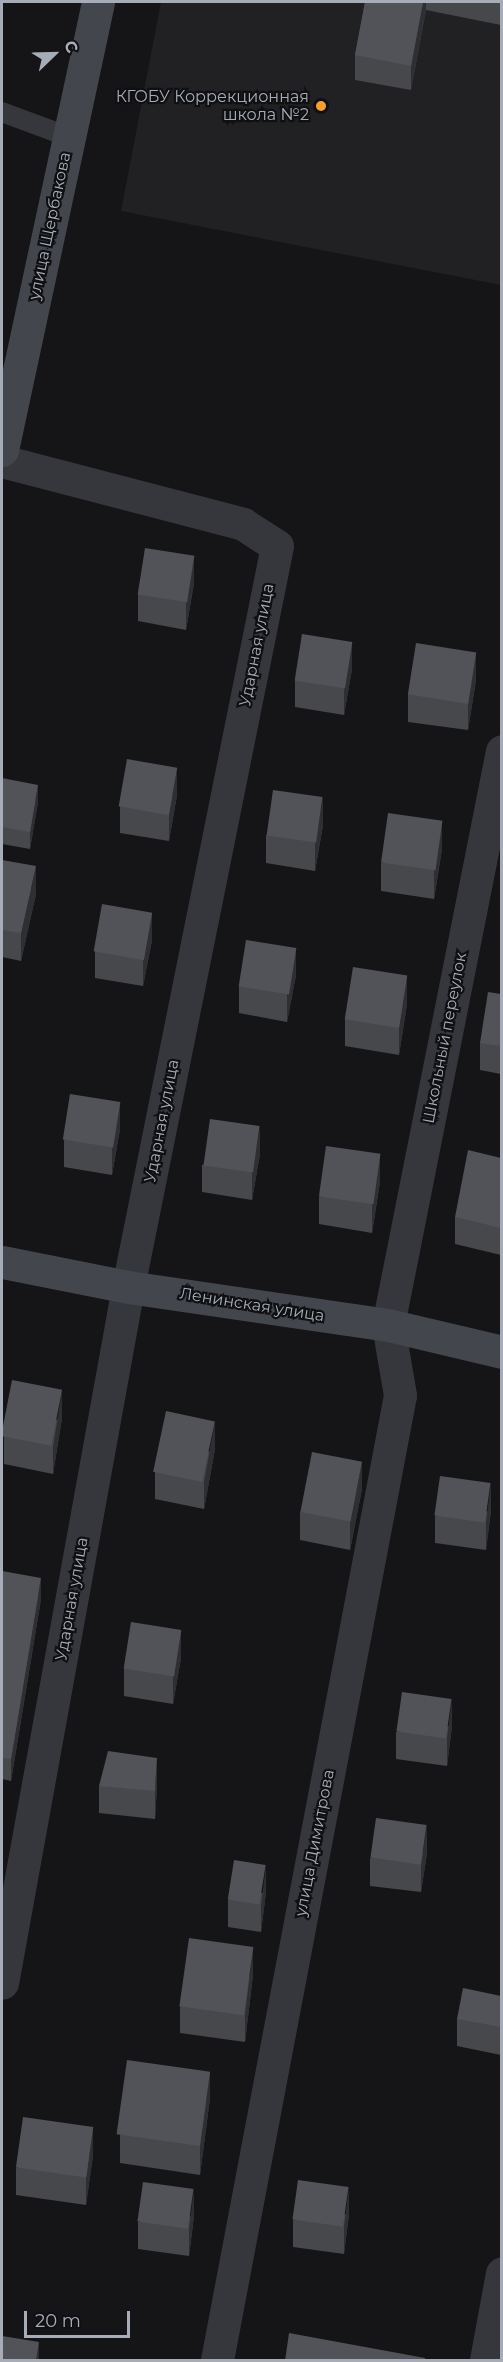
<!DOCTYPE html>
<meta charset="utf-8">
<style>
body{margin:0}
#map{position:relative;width:503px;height:2362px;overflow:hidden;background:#151517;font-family:Montserrat,sans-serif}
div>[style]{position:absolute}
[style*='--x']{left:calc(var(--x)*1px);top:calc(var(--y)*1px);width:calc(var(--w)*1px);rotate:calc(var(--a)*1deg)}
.built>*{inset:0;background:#212124}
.lane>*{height:20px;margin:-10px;padding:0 10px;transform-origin:10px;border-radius:10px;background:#36373c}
.street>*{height:33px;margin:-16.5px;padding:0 16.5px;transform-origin:16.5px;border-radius:16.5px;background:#36373c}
.secondary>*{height:33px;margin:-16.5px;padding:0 16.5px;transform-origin:16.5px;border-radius:16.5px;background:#43464c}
.wall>*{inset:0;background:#46484c}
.shaded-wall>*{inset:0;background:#2e2f32}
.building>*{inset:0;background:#515358;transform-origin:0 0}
.dots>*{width:16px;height:16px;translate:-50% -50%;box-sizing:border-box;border:3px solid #101012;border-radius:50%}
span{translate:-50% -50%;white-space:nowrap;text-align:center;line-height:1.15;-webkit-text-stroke:4.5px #101012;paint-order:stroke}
.poi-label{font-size:16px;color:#a6adb8}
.right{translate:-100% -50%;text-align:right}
.street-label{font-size:16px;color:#a6adb8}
.frame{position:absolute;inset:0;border:3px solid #a6adb8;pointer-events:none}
.north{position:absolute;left:24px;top:24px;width:60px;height:60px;-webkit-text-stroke:4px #101012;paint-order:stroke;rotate:67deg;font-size:16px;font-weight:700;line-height:24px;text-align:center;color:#a6adb8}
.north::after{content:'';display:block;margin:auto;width:21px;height:27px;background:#a6adb8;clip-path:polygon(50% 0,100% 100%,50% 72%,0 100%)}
.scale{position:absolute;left:24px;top:2311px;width:106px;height:27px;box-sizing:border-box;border:3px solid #a6adb8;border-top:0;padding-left:8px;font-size:18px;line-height:21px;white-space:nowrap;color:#a6adb8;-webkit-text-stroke:4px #101012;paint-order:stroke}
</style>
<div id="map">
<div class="built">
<i style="clip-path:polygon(161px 2px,501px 2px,501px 285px,121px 211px)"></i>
</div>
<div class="lane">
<i style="--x:2;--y:112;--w:72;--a:20.5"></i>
</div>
<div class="street">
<i style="--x:2;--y:461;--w:249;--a:14.6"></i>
<i style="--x:243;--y:524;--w:40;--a:32.9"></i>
<i style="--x:277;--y:546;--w:756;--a:101.37"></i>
<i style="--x:128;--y:1287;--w:707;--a:100.26"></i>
<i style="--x:217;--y:2360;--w:982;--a:-79.26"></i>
<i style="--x:400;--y:1395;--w:71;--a:-99.7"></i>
<i style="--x:388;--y:1325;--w:585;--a:-78.77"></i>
<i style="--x:486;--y:2360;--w:88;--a:-79.6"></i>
</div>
<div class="secondary">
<i style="--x:2;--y:450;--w:458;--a:-77.9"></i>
<i style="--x:2;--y:1262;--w:128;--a:11.2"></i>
<i style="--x:128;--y:1287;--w:263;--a:8.3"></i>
<i style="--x:388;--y:1325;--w:117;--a:13.3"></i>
</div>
<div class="wall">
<i style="clip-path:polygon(365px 2px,501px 2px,501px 25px,426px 10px,411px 90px,355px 80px,355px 55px)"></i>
<i style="clip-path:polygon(194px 583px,186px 630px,138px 621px,138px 594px)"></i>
<i style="clip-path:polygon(352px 669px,344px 715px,295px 707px,295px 680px)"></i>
<i style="clip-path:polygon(476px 680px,468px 730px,408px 722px,408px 694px)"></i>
<i style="clip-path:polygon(2px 778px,38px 802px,30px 849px,2px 844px)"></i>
<i style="clip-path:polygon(177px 795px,169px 841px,120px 833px,120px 806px)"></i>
<i style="clip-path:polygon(323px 825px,315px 871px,266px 863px,266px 835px)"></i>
<i style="clip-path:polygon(442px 849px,434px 899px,381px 891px,381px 863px)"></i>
<i style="clip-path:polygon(2px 860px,36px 894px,21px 961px,2px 957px)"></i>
<i style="clip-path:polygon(152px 940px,143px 986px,95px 978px,95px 951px)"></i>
<i style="clip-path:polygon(296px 975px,287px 1022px,239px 1013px,239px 986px)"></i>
<i style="clip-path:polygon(501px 994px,501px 1074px,480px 1070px,480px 1043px)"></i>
<i style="clip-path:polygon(407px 1004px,399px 1055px,345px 1046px,345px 1019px)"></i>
<i style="clip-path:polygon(120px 1129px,112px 1175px,64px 1167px,64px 1140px)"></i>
<i style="clip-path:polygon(260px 1154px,252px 1200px,202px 1192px,202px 1165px)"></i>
<i style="clip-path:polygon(501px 1158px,501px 1255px,455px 1244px,455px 1217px)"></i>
<i style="clip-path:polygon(380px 1182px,372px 1233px,319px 1224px,319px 1197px)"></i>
<i style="clip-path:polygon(62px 1418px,53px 1474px,4px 1464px,4px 1436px)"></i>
<i style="clip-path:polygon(215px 1449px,204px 1509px,155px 1499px,155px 1472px)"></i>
<i style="clip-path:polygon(362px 1489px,350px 1550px,300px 1540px,300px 1512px)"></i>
<i style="clip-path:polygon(491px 1511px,486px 1550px,435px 1543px,435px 1516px)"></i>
<i style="clip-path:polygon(2px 1571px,41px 1599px,11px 1781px,2px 1779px)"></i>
<i style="clip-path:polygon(181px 1658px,173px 1704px,124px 1696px,124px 1668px)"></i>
<i style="clip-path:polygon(452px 1726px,447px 1766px,396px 1759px,396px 1732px)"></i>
<i style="clip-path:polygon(99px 1786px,157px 1786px,155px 1819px,99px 1813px)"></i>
<i style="clip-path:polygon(427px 1853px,421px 1892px,370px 1886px,370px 1858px)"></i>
<i style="clip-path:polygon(266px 1892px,261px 1932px,228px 1927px,228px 1900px)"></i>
<i style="clip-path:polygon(253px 1975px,245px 2042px,180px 2033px,180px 2006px)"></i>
<i style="clip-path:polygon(501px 1996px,501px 2055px,457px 2046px,457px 2019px)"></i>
<i style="clip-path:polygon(210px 2098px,200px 2175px,120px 2163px,120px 2135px)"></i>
<i style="clip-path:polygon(93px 2155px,86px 2205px,16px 2195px,16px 2168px)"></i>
<i style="clip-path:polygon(349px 2214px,344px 2254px,293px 2247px,293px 2220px)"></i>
<i style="clip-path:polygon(194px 2216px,189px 2256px,138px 2249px,138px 2222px)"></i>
</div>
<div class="shaded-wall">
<i style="clip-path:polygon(423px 2px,426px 2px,426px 10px,411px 90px,411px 66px)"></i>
<i style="clip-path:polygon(194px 556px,194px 583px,186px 630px,186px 602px)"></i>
<i style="clip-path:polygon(352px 642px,352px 669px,344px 715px,344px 688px)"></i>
<i style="clip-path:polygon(476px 652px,476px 680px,468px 730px,468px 703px)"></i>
<i style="clip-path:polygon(177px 768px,177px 795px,169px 841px,169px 814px)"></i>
<i style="clip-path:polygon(38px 785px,38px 802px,30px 849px,30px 832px)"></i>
<i style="clip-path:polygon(323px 797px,323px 825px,315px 871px,315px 844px)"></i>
<i style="clip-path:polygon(442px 821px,442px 849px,434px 899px,434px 872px)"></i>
<i style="clip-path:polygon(36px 866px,36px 894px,21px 961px,21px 933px)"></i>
<i style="clip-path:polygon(152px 913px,152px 940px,143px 986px,143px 959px)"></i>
<i style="clip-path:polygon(296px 948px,296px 975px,287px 1022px,287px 994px)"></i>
<i style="clip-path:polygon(407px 976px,407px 1004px,399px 1055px,399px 1027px)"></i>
<i style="clip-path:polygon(120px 1102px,120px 1129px,112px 1175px,112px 1148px)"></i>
<i style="clip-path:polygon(260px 1126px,260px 1154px,252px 1200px,252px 1173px)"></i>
<i style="clip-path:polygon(380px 1154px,380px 1182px,372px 1233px,372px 1205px)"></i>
<i style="clip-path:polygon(62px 1390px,62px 1418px,53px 1474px,53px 1447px)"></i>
<i style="clip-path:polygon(215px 1421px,215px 1449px,204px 1509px,204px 1482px)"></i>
<i style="clip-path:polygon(362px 1462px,362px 1489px,350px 1550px,350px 1522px)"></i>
<i style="clip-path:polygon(491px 1483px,491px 1511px,486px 1550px,486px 1522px)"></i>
<i style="clip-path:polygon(41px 1578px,41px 1599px,11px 1781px,11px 1759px)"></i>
<i style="clip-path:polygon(181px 1630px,181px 1658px,173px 1704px,173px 1676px)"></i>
<i style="clip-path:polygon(452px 1699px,452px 1726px,447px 1766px,447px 1738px)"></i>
<i style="clip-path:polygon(157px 1758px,157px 1786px,155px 1819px,155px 1791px)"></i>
<i style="clip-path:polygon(427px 1825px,427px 1853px,421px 1892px,421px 1864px)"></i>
<i style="clip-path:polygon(266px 1865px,266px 1892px,261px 1932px,261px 1905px)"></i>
<i style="clip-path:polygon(253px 1947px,253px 1975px,245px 2042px,245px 2015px)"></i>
<i style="clip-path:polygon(210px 2071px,210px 2098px,200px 2175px,200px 2147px)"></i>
<i style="clip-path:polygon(93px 2127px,93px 2155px,86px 2205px,86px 2178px)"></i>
<i style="clip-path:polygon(349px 2187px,349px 2214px,344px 2254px,344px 2227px)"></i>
<i style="clip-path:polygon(194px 2189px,194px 2216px,189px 2256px,189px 2228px)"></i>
<i style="clip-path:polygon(39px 2342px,39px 2361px,36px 2361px)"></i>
</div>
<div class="building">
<i style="clip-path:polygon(365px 2px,423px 2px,411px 66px,355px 55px)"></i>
<i style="left:145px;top:548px;width:50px;height:47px;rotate:9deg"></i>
<i style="left:302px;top:634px;width:51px;height:47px;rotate:9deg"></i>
<i style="left:416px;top:643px;width:61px;height:52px;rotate:9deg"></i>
<i style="left:127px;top:759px;width:51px;height:48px;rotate:10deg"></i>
<i style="clip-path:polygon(2px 778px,38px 785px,30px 832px,2px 827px)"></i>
<i style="left:273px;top:790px;width:50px;height:46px;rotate:8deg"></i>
<i style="left:388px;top:813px;width:55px;height:50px;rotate:8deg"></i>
<i style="clip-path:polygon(2px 860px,36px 866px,21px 933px,2px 930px)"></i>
<i style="left:102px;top:904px;width:51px;height:48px;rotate:10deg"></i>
<i style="left:246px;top:940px;width:51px;height:47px;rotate:9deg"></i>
<i style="left:353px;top:967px;width:55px;height:53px;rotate:9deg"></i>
<i style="clip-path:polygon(488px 992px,501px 994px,501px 1046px,480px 1043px)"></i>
<i style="left:70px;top:1094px;width:51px;height:46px;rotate:9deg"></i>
<i style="left:210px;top:1119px;width:50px;height:47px;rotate:8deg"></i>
<i style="left:326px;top:1146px;width:55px;height:51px;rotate:8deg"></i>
<i style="clip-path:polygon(468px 1150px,501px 1158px,501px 1228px,455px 1217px)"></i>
<i style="left:12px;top:1380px;width:51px;height:57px;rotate:11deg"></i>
<i style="left:166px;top:1411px;width:50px;height:62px;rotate:12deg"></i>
<i style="left:312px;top:1452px;width:51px;height:61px;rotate:11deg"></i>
<i style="left:440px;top:1476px;width:51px;height:40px;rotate:8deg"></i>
<i style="clip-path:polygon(2px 1571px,41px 1578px,11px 1759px,2px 1758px)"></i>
<i style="left:131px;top:1622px;width:51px;height:47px;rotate:9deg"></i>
<i style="left:402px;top:1692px;width:50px;height:40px;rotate:8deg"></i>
<i style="clip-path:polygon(108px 1751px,157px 1758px,155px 1791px,99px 1786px)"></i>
<i style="left:376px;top:1818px;width:51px;height:40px;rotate:8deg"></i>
<i style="left:234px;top:1860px;width:32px;height:40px;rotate:9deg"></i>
<i style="left:189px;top:1938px;width:65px;height:69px;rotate:8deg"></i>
<i style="clip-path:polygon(463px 1988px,501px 1996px,501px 2027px,457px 2019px)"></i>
<i style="left:127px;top:2060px;width:84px;height:75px;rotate:8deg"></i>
<i style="left:23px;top:2117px;width:71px;height:51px;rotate:8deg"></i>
<i style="left:298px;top:2180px;width:51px;height:40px;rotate:8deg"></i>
<i style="left:143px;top:2182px;width:51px;height:40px;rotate:8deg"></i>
<i style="clip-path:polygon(289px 2333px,425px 2358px,425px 2361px,285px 2361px)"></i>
<i style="clip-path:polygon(2px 2336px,39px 2342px,36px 2361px,2px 2361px)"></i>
</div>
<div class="dots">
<i style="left:321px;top:106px;background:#faa02a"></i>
</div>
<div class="poi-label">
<span class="right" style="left:309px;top:106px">КГОБУ Коррекционная<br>школа №2</span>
</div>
<div class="street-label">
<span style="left:50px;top:226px;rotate:-78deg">улица Щербакова</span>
<span style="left:257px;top:645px;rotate:-79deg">Ударная улица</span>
<span style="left:445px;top:1038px;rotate:-79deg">Школьный переулок</span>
<span style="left:162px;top:1121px;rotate:-79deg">Ударная улица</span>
<span style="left:252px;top:1305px;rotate:9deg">Ленинская улица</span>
<span style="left:72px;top:1599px;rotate:-80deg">Ударная улица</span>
<span style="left:315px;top:1843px;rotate:-79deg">улица Димитрова</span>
</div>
<div class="frame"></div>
<div class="north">С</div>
<div class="scale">20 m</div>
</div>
